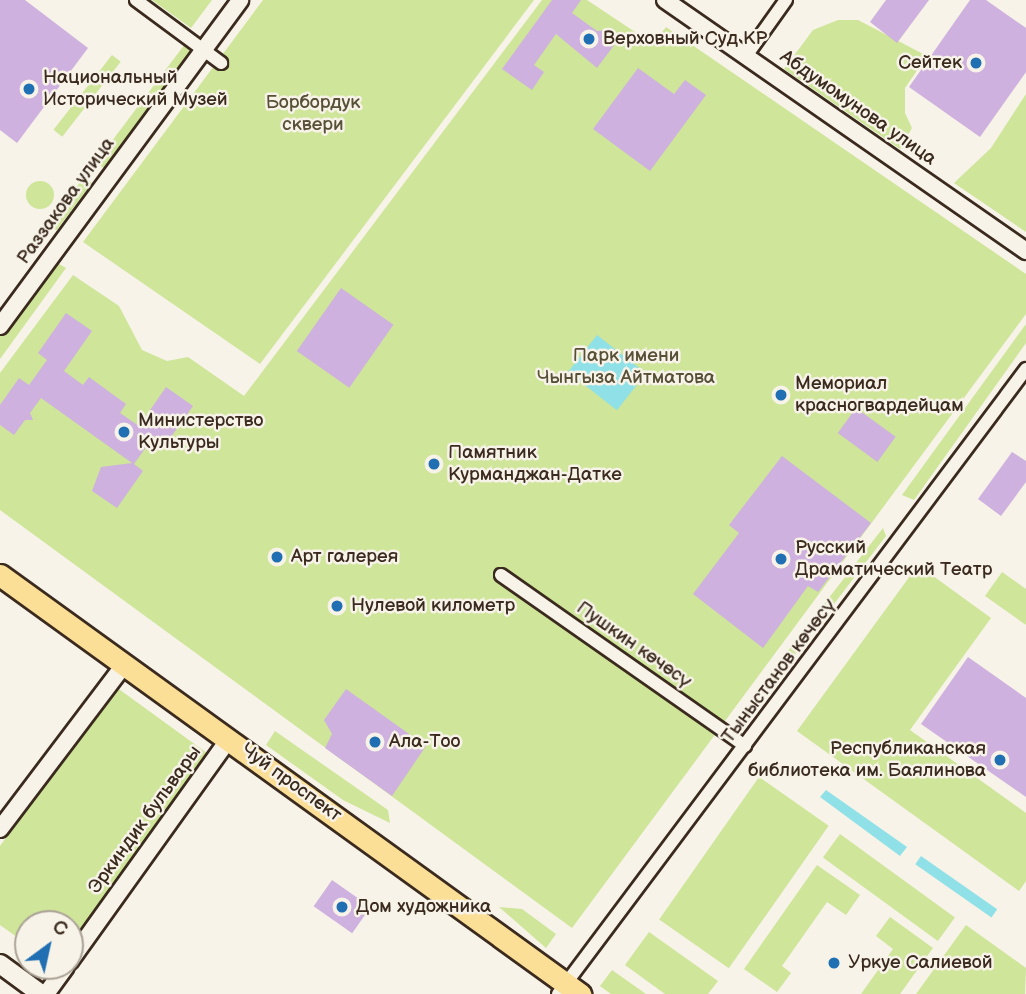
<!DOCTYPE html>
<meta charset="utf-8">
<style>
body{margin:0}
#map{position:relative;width:1026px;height:994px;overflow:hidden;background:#f7f3e8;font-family:"Balsamiq Sans",sans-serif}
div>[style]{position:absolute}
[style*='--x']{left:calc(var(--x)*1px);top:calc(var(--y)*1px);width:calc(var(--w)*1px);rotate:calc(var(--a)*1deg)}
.green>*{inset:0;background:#cee59a;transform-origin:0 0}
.round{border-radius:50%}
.water>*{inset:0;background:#8fe1e7;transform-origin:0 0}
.building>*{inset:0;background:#ceb1de;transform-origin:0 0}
.roads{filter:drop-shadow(2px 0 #3b2a1e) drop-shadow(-2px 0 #3b2a1e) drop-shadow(0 2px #3b2a1e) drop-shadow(0 -2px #3b2a1e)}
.minor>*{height:12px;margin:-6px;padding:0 6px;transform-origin:6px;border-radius:6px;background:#f7f3e8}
.tertiary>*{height:16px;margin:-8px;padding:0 8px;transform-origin:8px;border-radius:8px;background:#f7f3e8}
.secondary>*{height:18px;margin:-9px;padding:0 9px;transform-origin:9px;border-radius:9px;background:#f7f3e8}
.primary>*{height:21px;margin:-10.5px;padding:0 10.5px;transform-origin:10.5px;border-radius:10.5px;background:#fbdf96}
.dots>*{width:19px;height:19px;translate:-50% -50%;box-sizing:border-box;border:4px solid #f7f3e8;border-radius:50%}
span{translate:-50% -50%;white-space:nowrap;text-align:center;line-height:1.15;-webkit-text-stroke:5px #f7f3e8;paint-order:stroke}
.poi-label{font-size:19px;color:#3b2a1e}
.left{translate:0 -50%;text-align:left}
.right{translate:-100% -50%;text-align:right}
.park-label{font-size:19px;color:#584f37}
.street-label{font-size:19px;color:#3b2a1e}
.north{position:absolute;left:14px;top:910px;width:70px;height:70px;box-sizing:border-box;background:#f7f3e8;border:2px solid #aca397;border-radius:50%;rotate:33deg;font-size:19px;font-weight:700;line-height:28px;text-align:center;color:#3b2a1e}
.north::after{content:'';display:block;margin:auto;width:24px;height:32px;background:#1f6fb2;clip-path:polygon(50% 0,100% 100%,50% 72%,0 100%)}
</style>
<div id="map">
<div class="green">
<i style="clip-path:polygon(152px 0,212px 0,191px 28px)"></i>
<i style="clip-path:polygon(263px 0,534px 0,260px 364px,83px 242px)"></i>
<i style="clip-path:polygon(542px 0,587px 0,653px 44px,666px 27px,1026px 274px,1026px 314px,572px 928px,0 510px,0 373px,73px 275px,119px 306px,142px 350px,167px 361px,188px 357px,244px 396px)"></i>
<i style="clip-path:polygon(838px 20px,858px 20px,927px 56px,905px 88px,905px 113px,912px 128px,900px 149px,784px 69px,813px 30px)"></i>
<i style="left:185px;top:44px;width:10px;height:148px;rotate:37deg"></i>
<i style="left:112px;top:55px;width:11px;height:95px;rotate:38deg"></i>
<i style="clip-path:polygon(1026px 94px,1026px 232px,954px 183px,991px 148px)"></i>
<i style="left:84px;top:177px;width:10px;height:59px;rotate:37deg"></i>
<i class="round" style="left:26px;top:181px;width:28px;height:28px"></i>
<i style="clip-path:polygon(54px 261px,66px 268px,0 359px,0 336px)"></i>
<i style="clip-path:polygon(1026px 324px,1026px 343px,914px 500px,902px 495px)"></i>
<i style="clip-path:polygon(883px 528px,886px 536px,765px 694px,756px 692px)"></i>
<i style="clip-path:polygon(918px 565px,991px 618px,910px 730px,1026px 813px,1026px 881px,1019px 891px,797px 731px)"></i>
<i style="clip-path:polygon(1002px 572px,1026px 589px,1026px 625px,985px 596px)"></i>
<i style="clip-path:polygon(116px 687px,211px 756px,70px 951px,70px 924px,28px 924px,28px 945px,0 925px,0 846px)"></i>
<i style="clip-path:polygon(275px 731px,388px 810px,390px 823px,343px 800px,266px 745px)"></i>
<i style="left:759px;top:777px;width:85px;height:174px;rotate:35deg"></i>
<i style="left:840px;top:834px;width:142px;height:29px;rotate:36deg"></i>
<i style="clip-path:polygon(817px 865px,860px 895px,846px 915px,827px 902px,782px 966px,791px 973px,777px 992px,744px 969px)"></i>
<i style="clip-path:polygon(499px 907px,522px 909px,556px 934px,546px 948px)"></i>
<i style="clip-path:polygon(890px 917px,933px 948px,900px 994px,861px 994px,893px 949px,876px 936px)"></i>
<i style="clip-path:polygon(966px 925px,1026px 968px,1025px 994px,916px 994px)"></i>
<i style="clip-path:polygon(649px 932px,718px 981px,708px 994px,665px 994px,625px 965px)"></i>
<i style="clip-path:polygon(612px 970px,646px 994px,611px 994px,600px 986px)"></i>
</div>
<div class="water">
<i style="left:597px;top:335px;width:62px;height:47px;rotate:38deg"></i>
<i style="clip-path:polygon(826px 790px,907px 847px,900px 856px,820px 797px)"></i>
<i style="left:921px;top:856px;width:93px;height:10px;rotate:35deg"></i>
</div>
<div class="building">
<i style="clip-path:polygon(0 0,25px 0,88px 48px,17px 143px,0 130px)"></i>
<i style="clip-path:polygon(552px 0,581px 0,572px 13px,597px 31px,611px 30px,615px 44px,597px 68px,556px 34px,534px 65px,544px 72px,532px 90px,502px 69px)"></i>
<i style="clip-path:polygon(886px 0,929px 0,897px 43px,870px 22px)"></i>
<i style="clip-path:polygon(970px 0,986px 0,1026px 28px,1026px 72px,980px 137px,909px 87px)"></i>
<i style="clip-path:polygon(638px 68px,674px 94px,685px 80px,706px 95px,650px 171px,593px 129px)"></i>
<i style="left:341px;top:288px;width:64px;height:77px;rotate:35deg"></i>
<i style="clip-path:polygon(66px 313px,92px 331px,64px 371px,83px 385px,89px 377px,126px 404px,120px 413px,139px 426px,166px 387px,193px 406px,166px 444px,154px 436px,134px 464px,143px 471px,117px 508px,92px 491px,101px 467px,132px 463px,41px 398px,30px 413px,33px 420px,25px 420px,14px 435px,0 425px,0 405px,19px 378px,29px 385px,47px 360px,38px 353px)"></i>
<i style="left:856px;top:408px;width:49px;height:31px;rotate:36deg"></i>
<i style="clip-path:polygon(1012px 452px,1026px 461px,1026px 482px,1001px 516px,978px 499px)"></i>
<i style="clip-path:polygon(782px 456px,871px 523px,818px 592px,808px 586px,763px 648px,693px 594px,739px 533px,729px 525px)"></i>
<i style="clip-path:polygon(968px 657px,1026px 698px,1026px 797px,921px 724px)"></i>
<i style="clip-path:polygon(346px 689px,426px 746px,392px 796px,325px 748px,332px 734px,324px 720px)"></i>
<i style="left:332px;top:880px;width:47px;height:32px;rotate:35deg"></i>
</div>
<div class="roads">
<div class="minor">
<i style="--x:136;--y:0;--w:106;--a:36.5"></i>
<i style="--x:746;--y:56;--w:69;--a:-54.5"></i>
<i style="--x:501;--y:575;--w:298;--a:35"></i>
<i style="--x:558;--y:994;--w:781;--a:-53.17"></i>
</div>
<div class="tertiary">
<i style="--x:665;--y:0;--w:440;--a:34.8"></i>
<i style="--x:0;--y:326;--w:405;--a:-53.6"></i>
<i style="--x:0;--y:829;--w:207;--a:-52.9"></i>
<i style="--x:70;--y:961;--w:273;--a:-54.4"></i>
<i style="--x:46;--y:994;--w:34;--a:-54"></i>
</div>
<div class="secondary">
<i style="--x:0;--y:964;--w:51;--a:36.2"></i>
</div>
<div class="primary">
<i style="--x:0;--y:575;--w:716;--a:35.84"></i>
</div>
</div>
<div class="dots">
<i style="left:589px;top:39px;background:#1f6fb2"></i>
<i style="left:976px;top:63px;background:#1f6fb2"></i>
<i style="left:29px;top:89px;background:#1f6fb2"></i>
<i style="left:781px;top:395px;background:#1f6fb2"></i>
<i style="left:124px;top:432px;background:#1f6fb2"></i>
<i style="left:434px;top:464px;background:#1f6fb2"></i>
<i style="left:277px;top:557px;background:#1f6fb2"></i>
<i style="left:781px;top:559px;background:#1f6fb2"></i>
<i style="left:337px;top:606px;background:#1f6fb2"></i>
<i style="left:375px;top:742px;background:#1f6fb2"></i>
<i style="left:1000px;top:760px;background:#1f6fb2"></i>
<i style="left:342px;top:907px;background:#1f6fb2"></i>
<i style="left:834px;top:963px;background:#1f6fb2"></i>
</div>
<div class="poi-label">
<span class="left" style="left:603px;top:39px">Верховный Суд КР</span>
<span class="right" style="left:962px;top:63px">Сейтек</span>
<span class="left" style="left:43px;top:89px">Национальный<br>Исторический Музей</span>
<span class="left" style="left:795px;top:395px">Мемориал<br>красногвардейцам</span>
<span class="left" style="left:138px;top:432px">Министерство<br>Культуры</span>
<span class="left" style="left:448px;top:464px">Памятник<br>Курманджан-Датке</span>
<span class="left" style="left:795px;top:559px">Русский<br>Драматический Театр</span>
<span class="left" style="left:291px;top:557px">Арт галерея</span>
<span class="left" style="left:351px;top:606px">Нулевой километр</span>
<span class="left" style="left:389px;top:742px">Ала-Тоо</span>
<span class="right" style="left:986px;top:760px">Республиканская<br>библиотека им. Баялинова</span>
<span class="left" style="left:356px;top:907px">Дом художника</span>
<span class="left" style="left:848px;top:963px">Уркуе Салиевой</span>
</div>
<div class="park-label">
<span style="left:313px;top:114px">Борбордук<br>сквери</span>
<span style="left:626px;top:367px">Парк имени<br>Чынгыза Айтматова</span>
</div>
<div class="street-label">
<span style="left:858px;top:108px;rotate:35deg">Абдумомунова улица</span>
<span style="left:66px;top:201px;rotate:-54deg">Раззакова улица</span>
<span style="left:634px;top:645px;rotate:35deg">Пушкин көчөсү</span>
<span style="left:779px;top:671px;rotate:-53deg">Тыныстанов көчөсү</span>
<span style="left:291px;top:783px;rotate:36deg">Чуй проспект</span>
<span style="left:145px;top:820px;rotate:-54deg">Эркиндик бульвары</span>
</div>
<div class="north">С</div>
</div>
